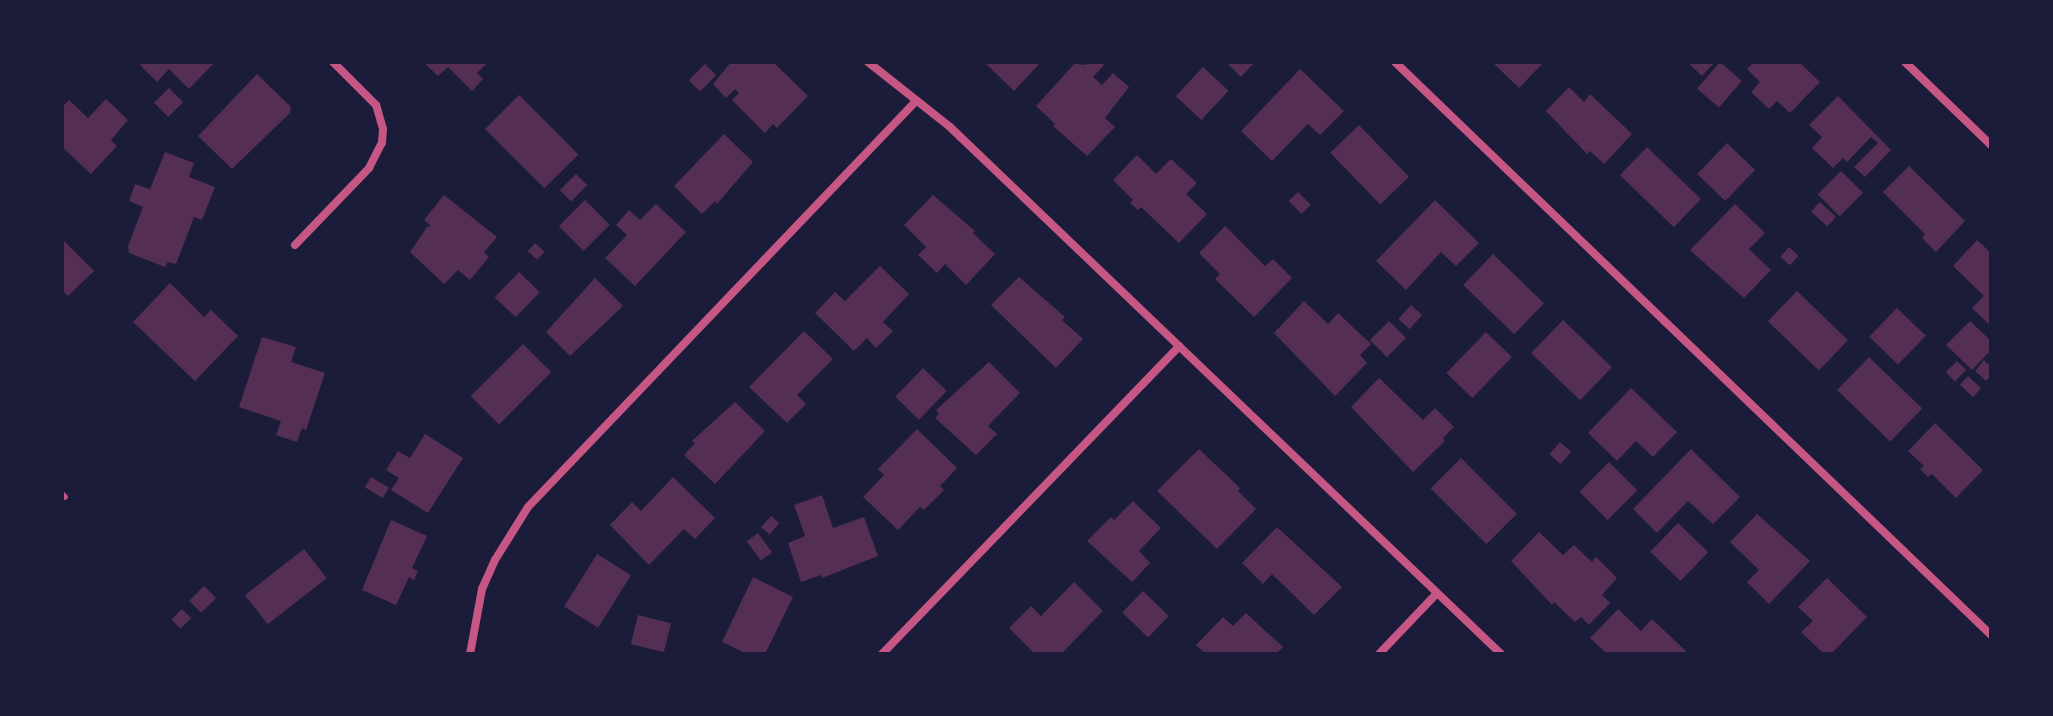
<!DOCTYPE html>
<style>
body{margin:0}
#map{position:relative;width:2053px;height:716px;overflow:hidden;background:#1b1b3a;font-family:Raleway,sans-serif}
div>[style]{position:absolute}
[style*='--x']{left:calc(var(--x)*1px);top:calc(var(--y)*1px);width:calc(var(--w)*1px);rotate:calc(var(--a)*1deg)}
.building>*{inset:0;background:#542f53;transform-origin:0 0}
.service>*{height:6px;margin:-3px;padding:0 3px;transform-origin:3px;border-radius:3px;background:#c65784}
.minor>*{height:8px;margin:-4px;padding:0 4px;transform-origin:4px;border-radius:4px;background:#c65784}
span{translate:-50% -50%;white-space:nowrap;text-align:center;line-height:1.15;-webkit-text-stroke:7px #1b1b3a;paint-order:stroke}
.frame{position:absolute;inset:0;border:64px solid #1b1b3a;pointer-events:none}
</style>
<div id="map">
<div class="building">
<i style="clip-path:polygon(143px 62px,215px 62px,189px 89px,169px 69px,157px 82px,140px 65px)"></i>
<i style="clip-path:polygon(423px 62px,488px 62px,477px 73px,483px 79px,472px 91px,448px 67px,438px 76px)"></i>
<i style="clip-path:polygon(731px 62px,773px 62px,808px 96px,777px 128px,773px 124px,765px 133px,732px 100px,739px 93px,735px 89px,726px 98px,713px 84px)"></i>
<i style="clip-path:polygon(984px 62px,1041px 62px,1014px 91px)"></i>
<i style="clip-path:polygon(1076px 62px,1082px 65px,1101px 62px,1104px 65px,1093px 77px,1102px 85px,1113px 73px,1129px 87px,1105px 118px,1115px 127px,1087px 156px,1053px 126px,1055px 124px,1036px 106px)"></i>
<i style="clip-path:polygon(1226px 62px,1255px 62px,1241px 77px)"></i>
<i style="clip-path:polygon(1492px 62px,1544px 62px,1519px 88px)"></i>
<i style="clip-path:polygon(1687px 62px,1715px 62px,1702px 76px)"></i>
<i style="left:1720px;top:62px;width:29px;height:35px;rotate:41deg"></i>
<i style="clip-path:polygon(1754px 62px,1799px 62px,1820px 82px,1790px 113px,1777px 101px,1769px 109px,1751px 92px,1760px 82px,1747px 69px)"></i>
<i style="left:705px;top:64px;width:16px;height:23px;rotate:45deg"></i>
<i style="left:1203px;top:67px;width:35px;height:40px;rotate:43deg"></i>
<i style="clip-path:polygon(1300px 69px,1344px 111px,1320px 135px,1308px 124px,1272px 161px,1241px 131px)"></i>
<i style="clip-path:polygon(257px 74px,291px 107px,290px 113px,232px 169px,198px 136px)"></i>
<i style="clip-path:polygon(1569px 87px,1584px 102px,1590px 94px,1632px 134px,1604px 164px,1590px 151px,1587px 154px,1546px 111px)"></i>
<i style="left:169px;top:88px;width:20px;height:21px;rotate:45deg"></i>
<i style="left:519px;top:95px;width:84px;height:48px;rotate:45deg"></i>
<i style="clip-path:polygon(1838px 96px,1891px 150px,1865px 177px,1854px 167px,1878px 143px,1871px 137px,1847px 162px,1843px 158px,1833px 168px,1812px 148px,1822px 137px,1809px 125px)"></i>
<i style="clip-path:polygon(106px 99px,128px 120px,111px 140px,117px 146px,91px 174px,62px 147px,62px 107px,69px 100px,88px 118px)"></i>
<i style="left:1359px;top:125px;width:72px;height:40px;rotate:46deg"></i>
<i style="clip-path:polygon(724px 134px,753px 162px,717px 204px,715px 201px,702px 214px,674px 186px)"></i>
<i style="left:1727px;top:143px;width:39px;height:43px;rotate:44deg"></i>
<i style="left:1647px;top:147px;width:75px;height:39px;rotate:44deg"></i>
<i style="clip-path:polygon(165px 152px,194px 163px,189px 177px,215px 187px,202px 220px,194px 217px,176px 264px,168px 262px,165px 267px,129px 253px,128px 246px,143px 207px,129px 201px,135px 184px,150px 189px)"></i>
<i style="clip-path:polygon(1137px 155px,1156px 174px,1171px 159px,1197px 183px,1186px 194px,1207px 214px,1179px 243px,1141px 207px,1138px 210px,1130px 203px,1133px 200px,1113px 180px)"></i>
<i style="clip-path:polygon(1909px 166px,1965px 221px,1936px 252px,1922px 238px,1925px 234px,1883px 192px)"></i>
<i style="left:1841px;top:171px;width:31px;height:33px;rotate:45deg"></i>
<i style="left:576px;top:174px;width:16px;height:23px;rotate:45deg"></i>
<i style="left:1298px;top:192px;width:18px;height:13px;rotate:45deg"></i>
<i style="clip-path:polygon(444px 195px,497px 237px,484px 252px,489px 257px,470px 280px,458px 270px,444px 284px,410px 252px,427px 227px,431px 226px,424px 220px)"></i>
<i style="clip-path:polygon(933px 195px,975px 231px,973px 233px,995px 254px,966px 285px,945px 264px,937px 273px,918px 255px,926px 247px,904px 225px)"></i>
<i style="left:585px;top:200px;width:35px;height:37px;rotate:45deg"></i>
<i style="clip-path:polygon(1435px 200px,1479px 243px,1456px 266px,1441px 252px,1406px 290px,1376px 261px)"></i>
<i style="left:1820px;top:202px;width:22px;height:13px;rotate:43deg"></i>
<i style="clip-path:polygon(656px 204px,686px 232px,635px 286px,605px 258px,627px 235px,616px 225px,629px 210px,640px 220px)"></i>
<i style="clip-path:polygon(1735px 204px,1765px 233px,1749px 249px,1771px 270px,1744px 298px,1690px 250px)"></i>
<i style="clip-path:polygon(1225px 226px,1265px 266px,1273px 259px,1292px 278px,1254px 317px,1215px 279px,1220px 274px,1199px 253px)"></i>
<i style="clip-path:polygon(1977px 240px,1991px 253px,1991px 326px,1972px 308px,1984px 296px,1953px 266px)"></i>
<i style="clip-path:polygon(64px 241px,94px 271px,68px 296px,62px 291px)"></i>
<i style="left:535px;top:243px;width:13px;height:11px;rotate:42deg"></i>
<i style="left:1789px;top:247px;width:13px;height:13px;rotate:42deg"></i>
<i style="left:1493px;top:254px;width:71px;height:43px;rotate:44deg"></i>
<i style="clip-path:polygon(880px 266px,909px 294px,883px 322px,893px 331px,876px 348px,867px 338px,854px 351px,815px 313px,835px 292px,845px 301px)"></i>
<i style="left:519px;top:272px;width:29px;height:35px;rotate:44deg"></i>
<i style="clip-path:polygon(1019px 277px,1065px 317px,1062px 320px,1083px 339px,1056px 368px,991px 305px)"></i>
<i style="clip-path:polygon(595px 278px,623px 306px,570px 356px,546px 332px)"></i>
<i style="clip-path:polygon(170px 283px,204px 317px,211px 310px,238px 336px,195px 381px,133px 322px)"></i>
<i style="left:1797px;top:291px;width:71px;height:42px;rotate:44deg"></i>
<i style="clip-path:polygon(1304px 301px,1328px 324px,1338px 313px,1371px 344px,1360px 355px,1367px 363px,1335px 396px,1274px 333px)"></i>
<i style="left:1411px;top:305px;width:15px;height:19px;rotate:42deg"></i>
<i style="left:1897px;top:308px;width:40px;height:40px;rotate:44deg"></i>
<i style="left:1563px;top:320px;width:68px;height:46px;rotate:44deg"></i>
<i style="left:1389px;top:321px;width:24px;height:27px;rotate:45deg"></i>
<i style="clip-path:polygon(1970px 321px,1991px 341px,1991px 350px,1972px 370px,1946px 345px)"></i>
<i style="clip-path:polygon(804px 331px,833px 359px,797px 395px,806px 404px,787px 423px,749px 387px)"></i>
<i style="left:1486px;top:332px;width:36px;height:57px;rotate:44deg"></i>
<i style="clip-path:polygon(262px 337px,296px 347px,291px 362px,325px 373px,306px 430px,302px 428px,297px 442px,276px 435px,281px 421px,239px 407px)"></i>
<i style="left:523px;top:344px;width:40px;height:74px;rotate:45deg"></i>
<i style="left:1869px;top:357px;width:74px;height:46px;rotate:44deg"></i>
<i style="clip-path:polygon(1984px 360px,1991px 367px,1991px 375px,1986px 381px,1975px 371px)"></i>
<i style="left:1957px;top:361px;width:13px;height:16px;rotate:45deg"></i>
<i style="clip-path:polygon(989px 362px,1020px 393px,988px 426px,997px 434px,976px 455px,935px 418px,939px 414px,936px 410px)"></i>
<i style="left:923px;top:368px;width:33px;height:40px;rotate:44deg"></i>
<i style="left:1968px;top:376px;width:18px;height:12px;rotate:43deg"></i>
<i style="clip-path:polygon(1379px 378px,1423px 420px,1435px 408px,1454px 427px,1443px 438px,1445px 441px,1413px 472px,1351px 407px)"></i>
<i style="clip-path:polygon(1631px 388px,1677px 432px,1653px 457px,1636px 441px,1617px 461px,1588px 433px)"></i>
<i style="clip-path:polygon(735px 402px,765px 431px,715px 484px,684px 455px,695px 443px,692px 441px)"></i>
<i style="clip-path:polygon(1935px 423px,1983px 470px,1956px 498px,1932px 474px,1928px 477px,1920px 469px,1924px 466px,1908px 451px)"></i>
<i style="clip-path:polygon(917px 429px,957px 468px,940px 486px,944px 490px,924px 510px,920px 507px,898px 530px,863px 497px,884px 475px,878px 469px)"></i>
<i style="clip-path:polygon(425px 434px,463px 458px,428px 513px,391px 490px,399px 478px,386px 470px,398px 451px,410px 458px)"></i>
<i style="left:1560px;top:442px;width:15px;height:16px;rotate:42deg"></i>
<i style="clip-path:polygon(1199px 449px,1240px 488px,1238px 491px,1256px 509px,1217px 549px,1157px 491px)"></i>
<i style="clip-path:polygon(1691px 449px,1740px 497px,1713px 524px,1688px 501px,1657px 533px,1633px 509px)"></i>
<i style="left:1461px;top:458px;width:79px;height:43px;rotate:45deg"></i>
<i style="left:1609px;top:462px;width:40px;height:42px;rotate:45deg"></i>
<i style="left:371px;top:477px;width:21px;height:12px;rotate:31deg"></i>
<i style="clip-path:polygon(673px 477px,715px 518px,695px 539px,684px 529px,649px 565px,610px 525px,632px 502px,641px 511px)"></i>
<i style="clip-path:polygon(822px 495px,833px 528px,864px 517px,878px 556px,822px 578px,821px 575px,801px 582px,788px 543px,805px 536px,794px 505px)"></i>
<i style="clip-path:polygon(1133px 501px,1161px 528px,1139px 551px,1150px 563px,1132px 582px,1087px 541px,1111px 517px,1114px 520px)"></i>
<i style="clip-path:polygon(1757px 514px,1810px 561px,1769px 604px,1747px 582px,1759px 570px,1730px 542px)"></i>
<i style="left:771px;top:516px;width:11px;height:15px;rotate:41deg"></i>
<i style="clip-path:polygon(391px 520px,427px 536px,412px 568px,418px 571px,414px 580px,409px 577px,396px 605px,362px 590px)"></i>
<i style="left:1678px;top:523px;width:42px;height:40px;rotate:44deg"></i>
<i style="clip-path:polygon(1277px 527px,1342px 587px,1314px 615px,1272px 574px,1263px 584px,1242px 563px)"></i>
<i style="clip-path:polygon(1539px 532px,1563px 555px,1574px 545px,1592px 562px,1596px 557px,1617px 578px,1602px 595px,1610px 603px,1589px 625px,1581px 617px,1575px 622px,1554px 602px,1552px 605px,1511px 561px)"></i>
<i style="left:758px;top:533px;width:24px;height:14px;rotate:54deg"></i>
<i style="left:304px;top:549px;width:37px;height:75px;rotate:52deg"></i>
<i style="left:597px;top:554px;width:40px;height:62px;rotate:32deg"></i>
<i style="clip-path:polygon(753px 577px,793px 597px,765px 654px,747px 654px,722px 642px)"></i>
<i style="clip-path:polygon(1827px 578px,1867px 617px,1831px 654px,1824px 654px,1801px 632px,1813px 621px,1798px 607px)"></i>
<i style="clip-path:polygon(1074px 582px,1103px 611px,1061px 654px,1035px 654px,1009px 628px,1031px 606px,1041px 616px)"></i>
<i style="left:204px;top:586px;width:17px;height:21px;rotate:45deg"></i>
<i style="left:1143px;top:591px;width:36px;height:30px;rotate:44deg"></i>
<i style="left:182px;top:609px;width:13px;height:15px;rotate:45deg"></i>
<i style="clip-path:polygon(1618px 609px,1641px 631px,1652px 619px,1689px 654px,1607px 654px,1590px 638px)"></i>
<i style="clip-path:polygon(1246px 613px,1283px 647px,1276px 654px,1206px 654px,1196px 645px,1223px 617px,1233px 626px)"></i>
<i style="left:638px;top:615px;width:34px;height:30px;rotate:14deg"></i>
</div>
<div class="service">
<i style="--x:62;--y:494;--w:4;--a:45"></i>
</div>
<div class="minor">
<i style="--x:868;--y:62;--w:105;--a:38.4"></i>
<i style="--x:950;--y:127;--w:762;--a:43.72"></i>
<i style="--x:1395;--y:62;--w:827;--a:43.87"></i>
<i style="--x:1905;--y:62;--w:120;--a:44"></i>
<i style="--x:295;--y:245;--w:107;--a:-46.1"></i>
<i style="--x:369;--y:168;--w:28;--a:-63"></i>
<i style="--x:382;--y:143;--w:14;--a:-86"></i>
<i style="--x:383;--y:129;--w:25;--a:-106"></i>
<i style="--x:376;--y:105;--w:61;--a:-135"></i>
<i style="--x:470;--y:654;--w:66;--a:-79.5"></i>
<i style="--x:482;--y:589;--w:32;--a:-66"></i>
<i style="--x:495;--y:560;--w:62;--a:-58.1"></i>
<i style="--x:528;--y:507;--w:562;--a:-46.3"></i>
<i style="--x:882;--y:654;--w:428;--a:-46"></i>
<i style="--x:1379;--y:654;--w:84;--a:-46.4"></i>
</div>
<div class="frame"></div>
</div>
